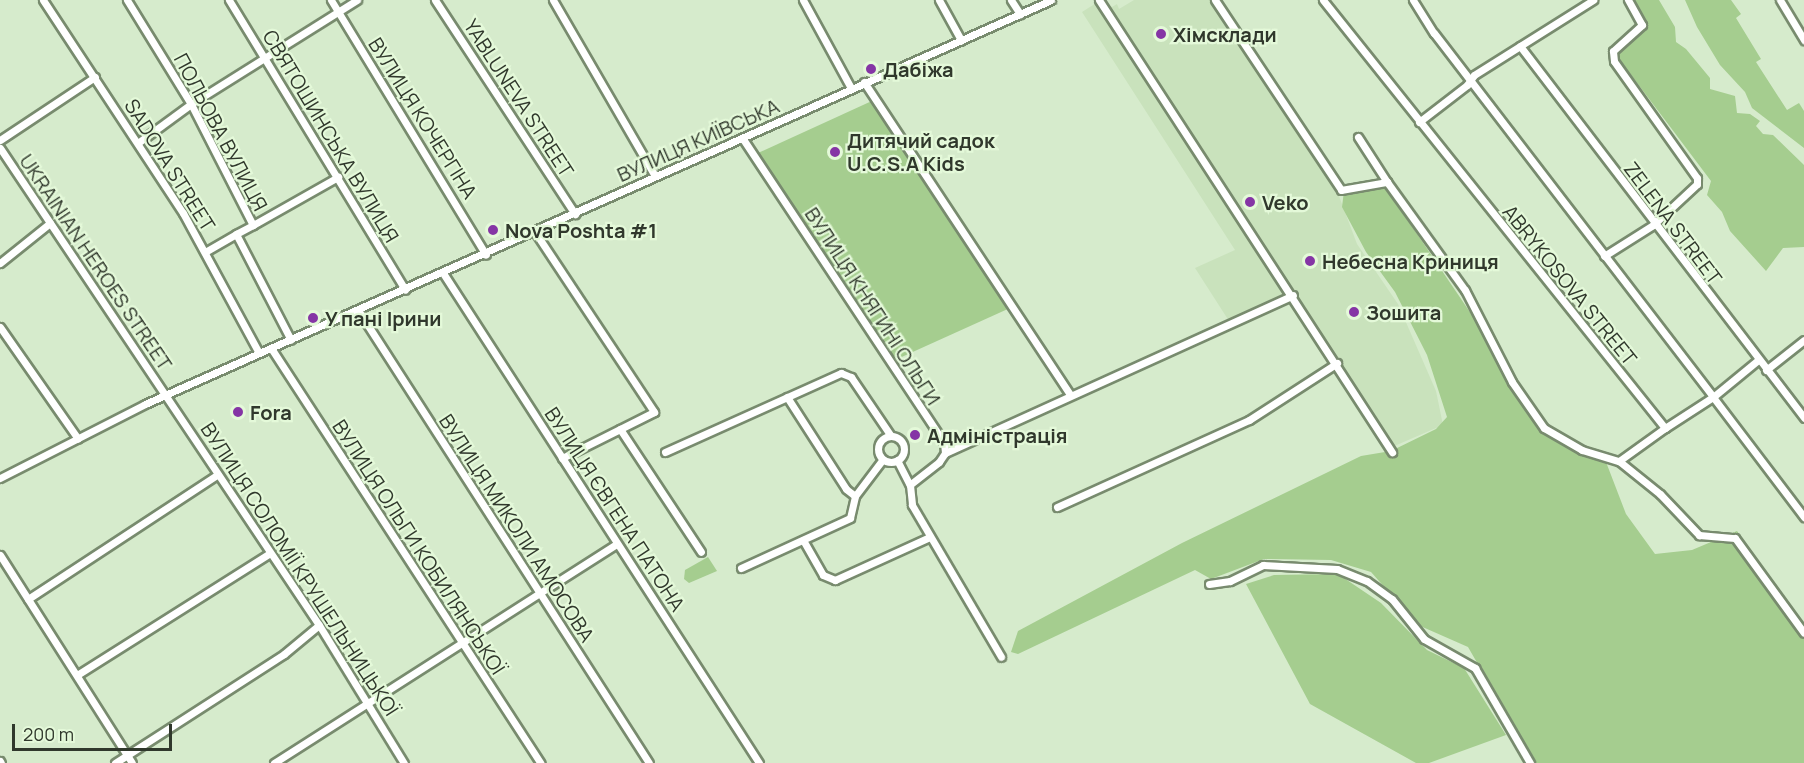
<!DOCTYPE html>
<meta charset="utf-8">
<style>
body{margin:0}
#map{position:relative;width:1804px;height:763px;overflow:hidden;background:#d6ebcc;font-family:Manrope,sans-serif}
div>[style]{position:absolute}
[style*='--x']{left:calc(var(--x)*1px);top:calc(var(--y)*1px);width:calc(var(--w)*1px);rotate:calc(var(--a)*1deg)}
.built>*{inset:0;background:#c9e2bc}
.green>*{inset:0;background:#a5cd8f}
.roads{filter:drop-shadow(2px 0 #788b6e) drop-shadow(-2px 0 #788b6e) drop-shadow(0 2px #788b6e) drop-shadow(0 -2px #788b6e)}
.minor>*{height:7px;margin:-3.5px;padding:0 3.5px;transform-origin:3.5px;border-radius:3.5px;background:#fff}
.minor>.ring{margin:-3.5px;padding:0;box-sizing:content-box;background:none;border:7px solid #fff;border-radius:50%}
.dots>*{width:16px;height:16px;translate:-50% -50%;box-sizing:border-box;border:3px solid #e4f9d9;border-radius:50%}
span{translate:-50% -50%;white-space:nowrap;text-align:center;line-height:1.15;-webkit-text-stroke:4.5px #e4f9d9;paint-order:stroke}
.poi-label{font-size:20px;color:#30382c;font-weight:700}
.left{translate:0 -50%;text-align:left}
.street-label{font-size:20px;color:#30382c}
.scale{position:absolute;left:12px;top:724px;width:160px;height:27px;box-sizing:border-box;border:3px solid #30382c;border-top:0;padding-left:8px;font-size:18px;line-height:21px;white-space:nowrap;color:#30382c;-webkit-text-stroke:4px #e4f9d9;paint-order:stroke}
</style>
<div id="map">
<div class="built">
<i style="clip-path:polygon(1101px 0,1112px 7px,1117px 4px,1119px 9px,1134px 0,1210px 0,1339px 196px,1357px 244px,1398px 304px,1436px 391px,1443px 425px,1392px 447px,1287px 292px,1229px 321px,1195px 268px,1235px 250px,1082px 12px)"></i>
</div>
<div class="green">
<i style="clip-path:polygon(1629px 0,1659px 0,1675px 27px,1676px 42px,1686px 49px,1710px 78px,1710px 89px,1735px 96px,1737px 113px,1750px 114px,1760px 121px,1756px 126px,1763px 134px,1773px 135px,1804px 165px,1804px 247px,1783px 248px,1766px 271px,1730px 231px,1722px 212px,1707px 195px,1711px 181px,1616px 55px,1620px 46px,1646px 24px)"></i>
<i style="clip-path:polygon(1685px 0,1731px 0,1741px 14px,1736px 18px,1761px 59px,1756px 62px,1787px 110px,1799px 103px,1804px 111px,1804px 148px,1752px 108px,1745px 92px,1720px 65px,1697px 27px)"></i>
<i style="clip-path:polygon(874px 100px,1010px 308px,895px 360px,758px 153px)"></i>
<i style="clip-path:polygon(1366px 186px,1386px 188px,1553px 435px,1606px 462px,1626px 514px,1655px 554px,1692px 550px,1737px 531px,1804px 627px,1804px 763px,1535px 763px,1468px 647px,1418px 625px,1371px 572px,1331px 560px,1264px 559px,1211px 579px,1195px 570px,1018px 654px,1011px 652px,1018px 631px,1182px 543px,1361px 456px,1391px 451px,1436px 429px,1447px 417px,1427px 355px,1395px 292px,1366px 252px,1342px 207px,1344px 191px)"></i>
<i style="clip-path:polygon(708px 557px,717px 571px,689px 583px,684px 579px,685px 570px)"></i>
<i style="clip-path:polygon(1338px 574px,1381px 603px,1427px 650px,1464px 668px,1506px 735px,1429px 763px,1416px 763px,1310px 704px,1246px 584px,1274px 575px)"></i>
</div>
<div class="roads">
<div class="minor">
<i style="--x:43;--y:0;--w:255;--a:56.7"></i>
<i style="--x:183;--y:213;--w:159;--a:61.5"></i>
<i style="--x:127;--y:0;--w:122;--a:58.4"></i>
<i style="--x:191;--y:104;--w:136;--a:62.9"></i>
<i style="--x:253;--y:225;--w:19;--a:152"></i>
<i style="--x:236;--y:234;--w:119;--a:62.6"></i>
<i style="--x:229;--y:0;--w:339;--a:58.7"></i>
<i style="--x:331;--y:0;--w:298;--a:58.7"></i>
<i style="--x:435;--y:0;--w:256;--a:56.8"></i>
<i style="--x:553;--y:0;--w:203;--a:59.9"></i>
<i style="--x:803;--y:0;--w:100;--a:61.4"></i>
<i style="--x:939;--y:0;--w:46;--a:61.2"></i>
<i style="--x:1011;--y:0;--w:17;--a:57"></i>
<i style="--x:1099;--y:0;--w:539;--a:57.05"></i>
<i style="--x:1215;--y:0;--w:228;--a:56.4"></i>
<i style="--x:1341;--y:190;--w:47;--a:-9.9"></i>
<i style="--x:1387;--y:182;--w:133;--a:54.2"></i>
<i style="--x:1465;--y:290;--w:103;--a:62.9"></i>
<i style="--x:1512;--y:382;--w:56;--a:55.2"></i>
<i style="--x:1544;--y:428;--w:44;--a:30.1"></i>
<i style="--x:1582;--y:450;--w:39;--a:17"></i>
<i style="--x:1619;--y:461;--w:53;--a:38.8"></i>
<i style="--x:1660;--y:494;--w:57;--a:46.4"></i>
<i style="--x:1699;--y:535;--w:36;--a:5"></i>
<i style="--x:1735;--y:538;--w:117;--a:54"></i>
<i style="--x:1323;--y:0;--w:548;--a:51.37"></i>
<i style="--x:1665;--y:428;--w:57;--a:-32.9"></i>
<i style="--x:1713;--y:397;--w:151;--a:52.8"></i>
<i style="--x:1413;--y:0;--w:39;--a:58"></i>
<i style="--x:1434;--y:33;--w:459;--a:52.5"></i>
<i style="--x:1713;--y:397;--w:58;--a:-39.4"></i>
<i style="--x:1780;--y:0;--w:47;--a:59"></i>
<i style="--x:1520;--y:46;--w:468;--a:52.6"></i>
<i style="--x:864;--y:82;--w:374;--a:56.6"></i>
<i style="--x:1419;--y:122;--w:61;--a:-37.6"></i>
<i style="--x:1467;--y:85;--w:12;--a:-55"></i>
<i style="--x:1474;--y:75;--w:141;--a:-32.2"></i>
<i style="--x:1358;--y:137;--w:54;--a:57.2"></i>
<i style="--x:743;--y:139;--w:364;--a:56.5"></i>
<i style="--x:944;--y:443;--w:10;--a:84"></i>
<i style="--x:945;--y:453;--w:11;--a:124"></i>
<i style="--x:939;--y:462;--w:37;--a:142"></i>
<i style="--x:0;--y:140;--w:114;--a:-33.6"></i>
<i style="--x:139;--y:142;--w:64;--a:-36.2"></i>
<i style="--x:191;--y:104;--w:196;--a:-32.1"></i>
<i style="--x:0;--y:148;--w:574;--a:56.23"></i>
<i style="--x:319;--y:625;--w:162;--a:58.4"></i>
<i style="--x:253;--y:225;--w:98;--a:-29.5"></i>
<i style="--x:535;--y:232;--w:216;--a:56.5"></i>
<i style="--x:654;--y:412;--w:103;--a:153.4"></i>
<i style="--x:205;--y:252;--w:36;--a:-30"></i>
<i style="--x:1604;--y:256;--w:58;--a:-32.3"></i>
<i style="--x:1653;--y:225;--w:60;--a:-43"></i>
<i style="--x:1697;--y:184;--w:6;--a:-90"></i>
<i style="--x:1697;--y:178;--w:143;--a:-125.4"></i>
<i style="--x:1614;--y:61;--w:10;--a:-96"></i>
<i style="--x:1613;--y:51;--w:39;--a:-42"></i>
<i style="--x:1642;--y:25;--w:29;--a:-119"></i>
<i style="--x:0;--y:263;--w:64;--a:-38.7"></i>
<i style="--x:443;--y:273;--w:583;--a:57.18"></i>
<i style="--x:358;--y:310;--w:538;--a:57.28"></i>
<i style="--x:0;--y:327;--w:136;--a:55.1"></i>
<i style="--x:271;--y:348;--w:495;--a:57"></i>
<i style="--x:1766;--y:370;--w:48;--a:-38.3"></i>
<i style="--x:787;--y:397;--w:109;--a:57.3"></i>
<i style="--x:846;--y:489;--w:11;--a:38"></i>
<i style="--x:620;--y:429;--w:147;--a:56.6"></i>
<i class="ring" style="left:878px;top:436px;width:19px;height:19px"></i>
<i style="--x:665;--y:452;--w:193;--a:-24.2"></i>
<i style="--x:841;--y:373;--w:11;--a:22"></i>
<i style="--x:851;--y:377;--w:71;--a:55.9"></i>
<i style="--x:945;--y:453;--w:382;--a:-24.4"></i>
<i style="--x:897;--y:460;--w:28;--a:63"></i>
<i style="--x:910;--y:485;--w:20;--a:84"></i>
<i style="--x:912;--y:505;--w:176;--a:59.6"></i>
<i style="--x:1619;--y:461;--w:57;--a:-35.7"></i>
<i style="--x:0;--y:478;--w:163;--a:-27"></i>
<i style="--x:145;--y:404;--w:992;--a:-24.03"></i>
<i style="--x:1057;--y:507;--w:211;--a:-24.4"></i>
<i style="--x:1249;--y:420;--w:105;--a:-32.9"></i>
<i style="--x:803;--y:540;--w:40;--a:60.3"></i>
<i style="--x:823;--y:575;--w:13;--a:23"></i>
<i style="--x:835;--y:580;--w:104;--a:-24.4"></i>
<i style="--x:0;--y:555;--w:246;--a:57.6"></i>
<i style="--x:741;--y:568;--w:120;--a:-24.6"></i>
<i style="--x:850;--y:518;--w:23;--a:-77"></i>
<i style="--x:855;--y:496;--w:46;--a:-52.9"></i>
<i style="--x:1209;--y:584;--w:21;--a:-8"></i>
<i style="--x:1230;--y:581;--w:37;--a:-26"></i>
<i style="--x:1263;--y:565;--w:74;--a:3.1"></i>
<i style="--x:1337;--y:569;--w:32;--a:22"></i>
<i style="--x:1367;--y:581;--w:31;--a:36"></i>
<i style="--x:1392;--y:599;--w:51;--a:51.3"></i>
<i style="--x:1424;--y:639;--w:59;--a:29.6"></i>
<i style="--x:1475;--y:668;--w:110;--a:59.9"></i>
<i style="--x:28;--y:599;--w:227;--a:-33.3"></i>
<i style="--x:77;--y:675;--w:228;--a:-32.3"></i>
<i style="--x:0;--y:761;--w:2;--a:63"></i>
<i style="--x:115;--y:763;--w:201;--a:-32.8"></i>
<i style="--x:284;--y:654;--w:45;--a:-39.6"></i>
<i style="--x:274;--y:763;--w:407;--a:-32.6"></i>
</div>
</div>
<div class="dots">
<i style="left:1161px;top:34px;background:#8535a5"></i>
<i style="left:871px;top:69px;background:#8535a5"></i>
<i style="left:835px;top:152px;background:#8535a5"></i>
<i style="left:1250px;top:202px;background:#8535a5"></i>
<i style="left:493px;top:230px;background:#8535a5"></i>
<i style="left:1310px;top:261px;background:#8535a5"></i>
<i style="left:1354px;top:312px;background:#8535a5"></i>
<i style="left:313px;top:318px;background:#8535a5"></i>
<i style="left:238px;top:412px;background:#8535a5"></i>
<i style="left:915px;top:435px;background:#8535a5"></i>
</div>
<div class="poi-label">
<span class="left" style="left:1173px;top:34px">Хімсклади</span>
<span class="left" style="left:883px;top:69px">Дабіжа</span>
<span class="left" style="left:847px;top:152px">Дитячий садок<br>U.C.S.A Kids</span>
<span class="left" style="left:1262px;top:202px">Veko</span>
<span class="left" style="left:505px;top:230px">Nova Poshta #1</span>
<span class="left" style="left:1322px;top:261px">Небесна Криниця</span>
<span class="left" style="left:1366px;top:312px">Зошита</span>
<span class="left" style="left:325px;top:318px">У пані Ірини</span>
<span class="left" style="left:250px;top:412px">Fora</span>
<span class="left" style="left:927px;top:435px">Адміністрація</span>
</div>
<div class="street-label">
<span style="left:519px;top:98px;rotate:57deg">YABLUNEVA STREET</span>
<span style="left:423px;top:118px;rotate:58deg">ВУЛИЦЯ КОЧЕРГІНА</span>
<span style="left:221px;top:132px;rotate:62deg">ПОЛЬОВА ВУЛИЦЯ</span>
<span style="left:331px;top:136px;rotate:59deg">СВЯТОШИНСЬКА ВУЛИЦЯ</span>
<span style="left:698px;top:140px;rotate:-24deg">ВУЛИЦЯ КИЇВСЬКА</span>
<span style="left:170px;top:165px;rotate:58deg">SADOVA STREET</span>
<span style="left:1673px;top:223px;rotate:53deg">ZELENA STREET</span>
<span style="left:96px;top:262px;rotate:56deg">UKRAINIAN HEROES STREET</span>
<span style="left:1570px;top:285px;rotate:51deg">ABRYKOSOVA STREET</span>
<span style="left:873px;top:306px;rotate:57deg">ВУЛИЦЯ КНЯГИНІ ОЛЬГИ</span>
<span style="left:615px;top:509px;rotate:57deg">ВУЛИЦЯ ЄВГЕНА ПАТОНА</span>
<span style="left:517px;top:528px;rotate:57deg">ВУЛИЦЯ МИКОЛИ АМОСОВА</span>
<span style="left:419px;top:547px;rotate:57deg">ВУЛИЦЯ ОЛЬГИ КОБИЛЯНСЬКОЇ</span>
<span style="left:300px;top:569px;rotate:57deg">ВУЛИЦЯ СОЛОМІЇ КРУШЕЛЬНИЦЬКОЇ</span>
</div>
<div class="scale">200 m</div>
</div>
